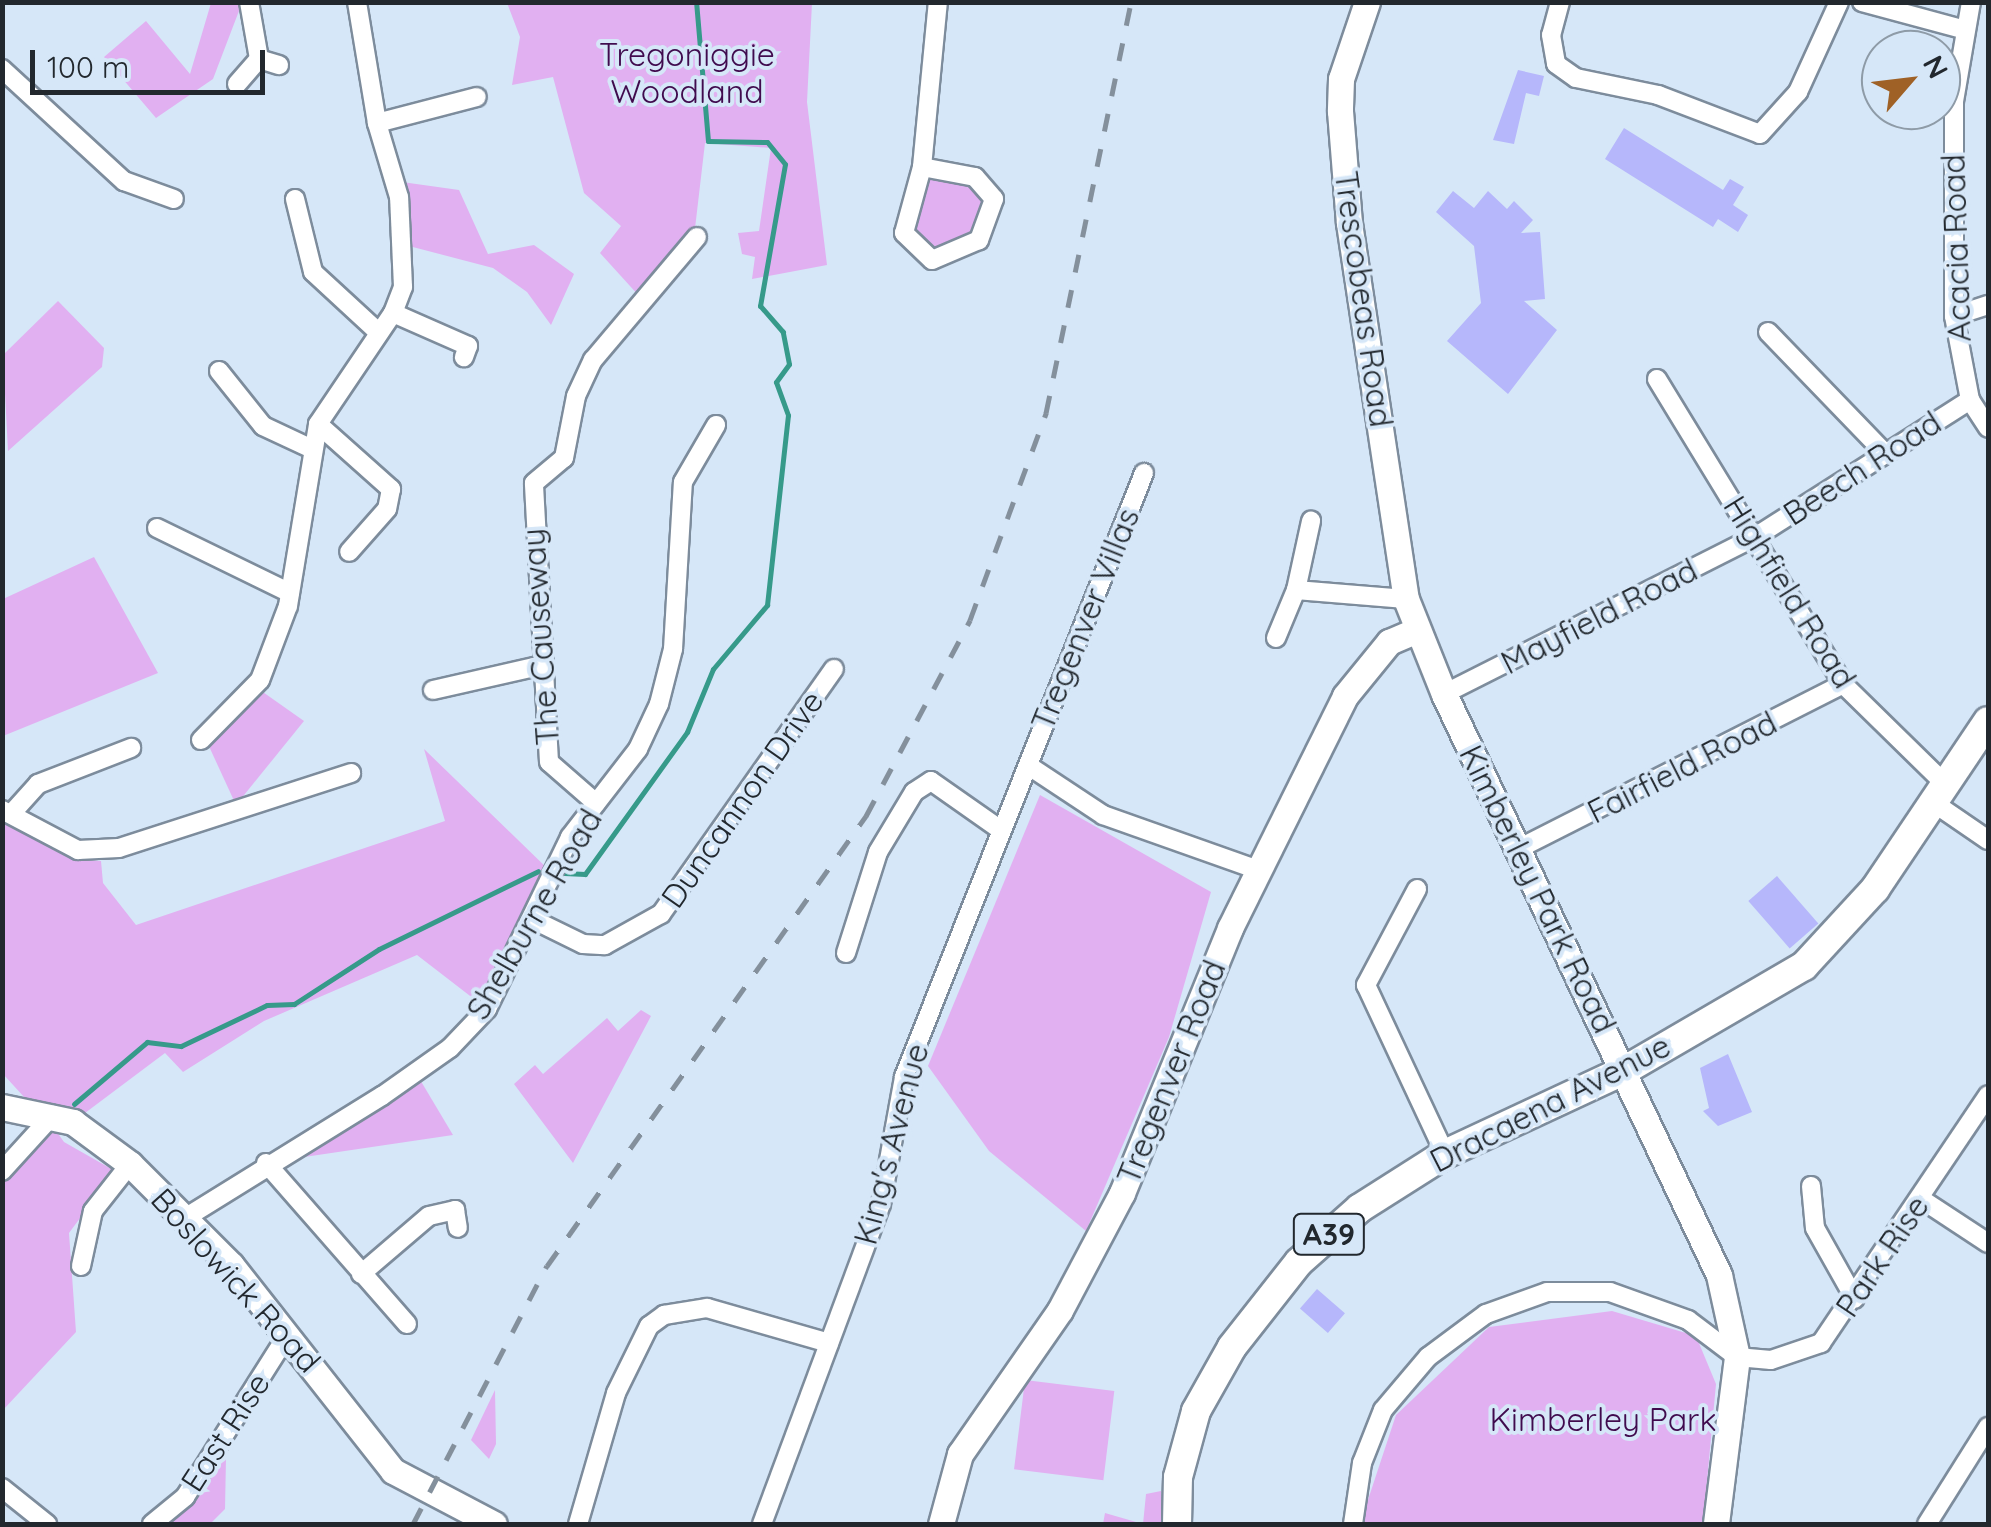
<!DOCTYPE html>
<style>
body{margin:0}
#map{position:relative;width:1991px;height:1527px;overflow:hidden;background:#d6e7f8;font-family:Quicksand,sans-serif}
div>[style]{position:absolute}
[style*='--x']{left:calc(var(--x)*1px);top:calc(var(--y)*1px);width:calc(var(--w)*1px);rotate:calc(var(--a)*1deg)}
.green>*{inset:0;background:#e1b0f1;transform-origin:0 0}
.stream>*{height:5px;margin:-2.5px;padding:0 2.5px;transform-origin:2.5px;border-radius:2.5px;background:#369a8a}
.building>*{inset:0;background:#b6b7fb;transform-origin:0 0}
.roads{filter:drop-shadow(2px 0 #7d8c9c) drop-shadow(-2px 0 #7d8c9c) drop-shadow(0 2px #7d8c9c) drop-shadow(0 -2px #7d8c9c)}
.street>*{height:18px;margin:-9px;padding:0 9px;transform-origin:9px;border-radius:9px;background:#fff}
.secondary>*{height:25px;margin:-12.5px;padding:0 12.5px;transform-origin:12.5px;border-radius:12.5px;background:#fff}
.primary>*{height:28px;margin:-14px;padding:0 14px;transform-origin:14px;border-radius:14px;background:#fff}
.rail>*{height:5px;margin-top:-2.5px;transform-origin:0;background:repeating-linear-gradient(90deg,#84909c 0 18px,transparent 0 36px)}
span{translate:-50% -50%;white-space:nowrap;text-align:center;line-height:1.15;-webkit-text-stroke:8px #d6e7f8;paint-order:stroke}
.shield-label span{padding:2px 8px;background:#d6e7f8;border:2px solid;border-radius:8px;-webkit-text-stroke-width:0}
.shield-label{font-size:30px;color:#22282e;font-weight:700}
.park-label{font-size:32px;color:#400b4e}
.street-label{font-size:32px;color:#22282e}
.frame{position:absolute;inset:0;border:5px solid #22282e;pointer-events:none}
.north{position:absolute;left:1861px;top:30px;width:100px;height:100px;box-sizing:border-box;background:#d6e7f8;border:2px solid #8e9ba7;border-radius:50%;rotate:62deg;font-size:28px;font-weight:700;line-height:40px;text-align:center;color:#22282e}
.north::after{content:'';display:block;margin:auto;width:35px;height:45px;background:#9f6126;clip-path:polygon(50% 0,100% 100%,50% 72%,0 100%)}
.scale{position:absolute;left:30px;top:50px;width:235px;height:45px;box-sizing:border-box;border:5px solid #22282e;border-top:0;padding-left:12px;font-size:30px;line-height:35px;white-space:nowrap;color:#22282e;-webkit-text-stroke:8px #d6e7f8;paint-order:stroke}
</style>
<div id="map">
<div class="green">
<i style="clip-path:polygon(211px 3px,242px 3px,213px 79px,156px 118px,104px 57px,146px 21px,190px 74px)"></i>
<i style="clip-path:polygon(507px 3px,812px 3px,807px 102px,827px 265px,752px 279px,755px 257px,742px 254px,738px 233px,759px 231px,771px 148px,705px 143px,694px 237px,640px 297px,600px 253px,621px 226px,584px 193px,553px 77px,512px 85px,520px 37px)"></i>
<i style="clip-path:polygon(927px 176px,973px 183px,987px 202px,973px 236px,931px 253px,909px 233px)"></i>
<i style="clip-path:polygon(402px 182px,459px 190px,488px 254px,534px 245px,574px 274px,551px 325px,527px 292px,493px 268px,409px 246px)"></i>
<i style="clip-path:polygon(58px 301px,104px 348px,102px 367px,8px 451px,3px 355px)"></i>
<i style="clip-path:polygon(94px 557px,158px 673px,3px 736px,3px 599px)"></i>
<i style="clip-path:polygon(260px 690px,304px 721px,236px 805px,207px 742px)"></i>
<i style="clip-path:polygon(424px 749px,551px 872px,487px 1009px,417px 955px,264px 1021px,183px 1072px,165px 1053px,73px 1122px,25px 1098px,3px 1074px,2px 819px,81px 860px,101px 861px,103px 883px,136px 925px,445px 821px)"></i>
<i style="clip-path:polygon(1040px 795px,1211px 892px,1169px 1037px,1086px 1231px,989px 1151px,928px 1066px)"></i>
<i style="clip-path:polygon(641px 1010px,651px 1016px,573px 1163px,514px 1084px,535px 1065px,543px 1074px,607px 1018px,618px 1031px)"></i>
<i style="clip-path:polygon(419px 1078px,453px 1135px,284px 1160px)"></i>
<i style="clip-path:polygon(49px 1121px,64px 1142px,115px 1171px,69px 1233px,76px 1332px,3px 1410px,2px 1182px)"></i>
<i style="clip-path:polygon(1612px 1311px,1696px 1336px,1716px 1384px,1703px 1524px,1360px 1524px,1396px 1415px,1489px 1327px)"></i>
<i style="left:1025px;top:1380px;width:90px;height:90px;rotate:7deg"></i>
<i style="clip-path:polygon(495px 1390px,496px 1444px,489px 1459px,471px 1440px)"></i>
<i style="clip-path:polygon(226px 1458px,225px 1509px,210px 1524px,169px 1524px)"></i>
<i style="clip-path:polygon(1161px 1491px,1162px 1524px,1065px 1524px,1103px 1524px,1105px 1513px,1143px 1524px,1146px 1494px)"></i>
</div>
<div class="stream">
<i style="--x:564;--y:873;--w:21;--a:3"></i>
<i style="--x:585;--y:874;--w:175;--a:-54.3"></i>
<i style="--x:687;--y:732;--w:68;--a:-67.6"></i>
<i style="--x:713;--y:669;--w:84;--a:-49.8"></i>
<i style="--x:767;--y:605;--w:191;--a:-83.7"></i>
<i style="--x:788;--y:415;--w:35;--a:-110"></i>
<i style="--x:776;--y:382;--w:22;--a:-54"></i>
<i style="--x:789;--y:364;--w:33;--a:-101"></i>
<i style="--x:783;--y:332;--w:35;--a:-131"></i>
<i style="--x:760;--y:306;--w:144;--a:-80"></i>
<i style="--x:785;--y:164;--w:28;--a:-129"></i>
<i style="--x:767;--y:142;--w:59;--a:-179"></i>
<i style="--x:708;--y:141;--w:140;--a:-94.9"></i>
<i style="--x:74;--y:1104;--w:96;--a:-40.3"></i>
<i style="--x:147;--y:1042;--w:34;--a:7"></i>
<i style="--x:181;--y:1046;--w:95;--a:-25.5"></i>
<i style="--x:267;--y:1005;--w:27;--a:-2"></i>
<i style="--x:294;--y:1004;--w:101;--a:-32.9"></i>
<i style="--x:379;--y:949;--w:177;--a:-26.1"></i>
</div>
<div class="building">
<i style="clip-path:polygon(1518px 70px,1544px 76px,1539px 96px,1526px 93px,1514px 144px,1493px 140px)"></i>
<i style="clip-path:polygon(1624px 128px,1723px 190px,1730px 179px,1744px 187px,1733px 205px,1748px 215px,1738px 232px,1718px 219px,1713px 227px,1605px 159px)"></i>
<i style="clip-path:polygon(1453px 191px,1474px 208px,1488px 191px,1507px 209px,1514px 201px,1533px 220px,1521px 233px,1540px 232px,1545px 299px,1524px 301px,1557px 330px,1508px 394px,1447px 341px,1481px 303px,1474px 246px,1436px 212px)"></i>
<i style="left:1777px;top:876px;width:63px;height:38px;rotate:49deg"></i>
<i style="clip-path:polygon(1728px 1054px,1752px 1112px,1718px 1126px,1703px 1111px,1709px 1108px,1700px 1068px)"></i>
<i style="left:1317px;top:1289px;width:37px;height:26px;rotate:41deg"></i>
</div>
<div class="roads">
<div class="street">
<i style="--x:249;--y:2;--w:58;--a:80"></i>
<i style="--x:259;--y:59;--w:21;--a:17"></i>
<i style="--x:1560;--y:2;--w:34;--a:105"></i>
<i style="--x:1551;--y:35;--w:29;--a:80"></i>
<i style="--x:1556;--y:64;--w:24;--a:35"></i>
<i style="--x:1576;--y:78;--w:84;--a:11.7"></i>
<i style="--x:1658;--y:95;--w:109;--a:20.9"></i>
<i style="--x:1760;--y:134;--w:57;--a:-47.9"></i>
<i style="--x:1798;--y:92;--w:99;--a:-65.5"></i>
<i style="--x:1862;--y:2;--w:104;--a:15.1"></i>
<i style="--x:1971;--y:2;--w:100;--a:99.7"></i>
<i style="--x:1954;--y:101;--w:215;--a:90"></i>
<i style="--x:1954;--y:316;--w:86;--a:79.2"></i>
<i style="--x:1970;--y:400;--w:33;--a:57"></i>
<i style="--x:2;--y:69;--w:166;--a:42.6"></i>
<i style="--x:124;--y:181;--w:53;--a:19.8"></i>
<i style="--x:237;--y:84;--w:33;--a:-49"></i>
<i style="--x:377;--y:123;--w:103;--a:-14.6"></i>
<i style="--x:922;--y:167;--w:54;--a:10.7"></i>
<i style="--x:975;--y:177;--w:29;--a:49"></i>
<i style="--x:994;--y:199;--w:44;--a:110.1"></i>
<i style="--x:979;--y:240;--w:51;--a:156.9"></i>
<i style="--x:932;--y:260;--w:39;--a:-136"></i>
<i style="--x:904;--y:233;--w:68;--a:-74.7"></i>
<i style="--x:922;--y:167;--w:166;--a:-84.5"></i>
<i style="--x:295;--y:199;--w:75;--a:76.1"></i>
<i style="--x:313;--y:272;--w:88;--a:42.7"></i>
<i style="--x:393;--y:313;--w:82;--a:23.7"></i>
<i style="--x:468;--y:346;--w:12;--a:110"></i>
<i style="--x:1954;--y:316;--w:36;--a:-18"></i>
<i style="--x:1768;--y:332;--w:165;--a:46"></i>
<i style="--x:219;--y:371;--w:70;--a:51.3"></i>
<i style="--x:263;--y:426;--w:54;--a:25.1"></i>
<i style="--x:1657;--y:379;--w:357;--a:58.6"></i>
<i style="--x:1843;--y:684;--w:144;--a:44.4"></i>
<i style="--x:318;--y:424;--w:98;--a:41.7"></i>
<i style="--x:391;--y:489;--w:20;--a:101"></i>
<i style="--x:387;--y:509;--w:57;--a:131.5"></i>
<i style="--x:157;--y:528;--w:148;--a:26"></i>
<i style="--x:1296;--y:590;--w:71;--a:-77.7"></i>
<i style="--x:1276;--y:638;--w:52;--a:-67.4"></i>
<i style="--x:1296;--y:590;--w:110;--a:4.7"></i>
<i style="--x:433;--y:690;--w:109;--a:-12.8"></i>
<i style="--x:1444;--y:694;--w:348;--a:-26.8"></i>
<i style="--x:1755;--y:537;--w:255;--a:-32.5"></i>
<i style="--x:201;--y:740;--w:84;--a:-45.5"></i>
<i style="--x:260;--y:680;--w:79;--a:-69.3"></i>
<i style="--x:288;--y:606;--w:184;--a:-80.6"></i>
<i style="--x:318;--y:424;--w:134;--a:-56"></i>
<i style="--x:393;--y:313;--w:28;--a:-69"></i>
<i style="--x:403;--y:287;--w:90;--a:-92.5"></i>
<i style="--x:399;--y:197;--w:77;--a:-106.6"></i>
<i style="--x:377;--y:123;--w:123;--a:-99.4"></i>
<i style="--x:1029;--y:766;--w:89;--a:33.5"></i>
<i style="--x:1103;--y:815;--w:164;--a:19.5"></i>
<i style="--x:596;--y:803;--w:62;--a:-138.9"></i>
<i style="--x:549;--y:762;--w:279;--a:-93.1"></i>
<i style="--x:534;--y:483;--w:39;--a:-40"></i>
<i style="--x:564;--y:458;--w:63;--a:-79"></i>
<i style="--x:576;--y:396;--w:40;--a:-65"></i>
<i style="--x:593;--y:360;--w:161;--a:-49.8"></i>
<i style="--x:1934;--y:803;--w:65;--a:34.4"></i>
<i style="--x:2;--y:810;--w:86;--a:27.8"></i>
<i style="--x:78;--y:850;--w:41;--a:-2.8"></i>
<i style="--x:119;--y:848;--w:244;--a:-17.9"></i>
<i style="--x:12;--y:813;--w:39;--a:-48"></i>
<i style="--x:38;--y:784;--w:100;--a:-21.2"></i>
<i style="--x:1520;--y:848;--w:362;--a:-26.9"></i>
<i style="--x:1417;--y:889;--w:109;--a:118"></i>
<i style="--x:1366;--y:985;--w:187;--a:64.9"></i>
<i style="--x:536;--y:921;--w:52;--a:26.1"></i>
<i style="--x:583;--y:944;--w:22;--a:3"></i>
<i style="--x:605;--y:945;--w:64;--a:-29"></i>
<i style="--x:661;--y:914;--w:300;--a:-54.8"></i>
<i style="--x:846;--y:953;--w:106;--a:-72.4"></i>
<i style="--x:878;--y:852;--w:70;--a:-59"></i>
<i style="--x:914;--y:792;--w:20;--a:-33"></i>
<i style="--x:931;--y:781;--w:82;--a:35"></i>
<i style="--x:266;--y:1163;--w:214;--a:48.8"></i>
<i style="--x:2;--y:1171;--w:76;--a:-47.7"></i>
<i style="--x:1811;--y:1186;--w:42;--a:84.6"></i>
<i style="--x:1815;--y:1228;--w:81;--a:60.6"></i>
<i style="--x:1921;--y:1199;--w:80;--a:33.3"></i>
<i style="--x:185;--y:1218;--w:232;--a:-31.8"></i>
<i style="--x:382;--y:1096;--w:83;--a:-35.2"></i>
<i style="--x:450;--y:1048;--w:54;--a:-46.5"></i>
<i style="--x:487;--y:1009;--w:191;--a:-64.2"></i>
<i style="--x:570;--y:837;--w:111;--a:-52.3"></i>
<i style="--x:638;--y:749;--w:50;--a:-65"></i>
<i style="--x:659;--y:704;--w:57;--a:-75.7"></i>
<i style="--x:673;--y:649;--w:167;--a:-86.6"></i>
<i style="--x:683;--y:482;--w:66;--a:-59.9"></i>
<i style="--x:81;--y:1266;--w:56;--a:-77.7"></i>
<i style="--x:93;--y:1211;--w:60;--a:-51.8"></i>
<i style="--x:361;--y:1274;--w:89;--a:-40.5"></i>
<i style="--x:429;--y:1216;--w:27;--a:-13"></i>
<i style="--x:455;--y:1210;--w:18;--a:81"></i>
<i style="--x:2;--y:1488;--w:58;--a:38.7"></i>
<i style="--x:152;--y:1524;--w:43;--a:-39.3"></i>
<i style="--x:185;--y:1497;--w:193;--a:-57.7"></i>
<i style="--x:578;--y:1524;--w:136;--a:-73.8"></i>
<i style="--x:616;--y:1393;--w:75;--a:-63.8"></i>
<i style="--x:649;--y:1326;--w:19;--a:-36"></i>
<i style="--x:664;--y:1315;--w:44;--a:-9.2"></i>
<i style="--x:707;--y:1308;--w:127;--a:16"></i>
<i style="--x:762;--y:1524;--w:341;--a:-69.6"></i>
<i style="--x:881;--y:1204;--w:129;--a:-79.7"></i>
<i style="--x:904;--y:1077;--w:650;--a:-68.33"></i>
<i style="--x:1353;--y:1524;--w:62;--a:-81.6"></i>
<i style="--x:1362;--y:1463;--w:57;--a:-68.4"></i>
<i style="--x:1383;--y:1410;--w:70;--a:-49.7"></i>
<i style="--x:1428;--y:1357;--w:72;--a:-36.6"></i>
<i style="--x:1486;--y:1314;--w:65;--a:-19.8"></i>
<i style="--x:1547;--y:1292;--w:63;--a:0"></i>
<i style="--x:1610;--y:1292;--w:83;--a:19.7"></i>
<i style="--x:1688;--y:1320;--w:61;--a:37.1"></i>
<i style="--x:1737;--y:1357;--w:34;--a:5"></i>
<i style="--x:1771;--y:1360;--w:53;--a:-18.8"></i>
<i style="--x:1821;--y:1343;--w:299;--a:-56"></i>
<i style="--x:1927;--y:1524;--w:115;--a:-57.8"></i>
</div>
<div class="secondary">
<i style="--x:1367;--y:2;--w:81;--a:108.7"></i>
<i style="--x:1341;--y:79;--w:32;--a:92"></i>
<i style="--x:1340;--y:111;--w:112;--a:85.4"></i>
<i style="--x:1349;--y:223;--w:380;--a:81.4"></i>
<i style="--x:1406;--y:599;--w:102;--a:68.2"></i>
<i style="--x:1444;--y:694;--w:643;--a:64.67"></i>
<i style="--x:1719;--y:1275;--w:84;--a:77.6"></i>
<i style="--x:1737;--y:1357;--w:168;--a:97.2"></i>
<i style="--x:2;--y:1107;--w:73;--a:11.9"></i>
<i style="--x:73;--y:1122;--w:71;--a:36.4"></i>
<i style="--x:130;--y:1164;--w:143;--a:45"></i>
<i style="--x:231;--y:1265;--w:262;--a:51.8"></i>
<i style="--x:393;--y:1471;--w:114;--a:27.7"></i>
<i style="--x:941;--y:1524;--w:73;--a:-74.8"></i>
<i style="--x:960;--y:1454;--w:175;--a:-55.2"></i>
<i style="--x:1060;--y:1310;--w:132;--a:-62.1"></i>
<i style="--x:1122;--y:1193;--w:286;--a:-67.8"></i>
<i style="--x:1230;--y:928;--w:259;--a:-63.6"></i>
<i style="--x:1345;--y:696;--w:70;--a:-50.8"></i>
<i style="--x:1389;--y:642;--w:28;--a:-23"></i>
</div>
<div class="primary">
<i style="--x:1177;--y:1524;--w:47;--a:-88.8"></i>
<i style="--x:1178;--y:1477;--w:68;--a:-74.7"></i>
<i style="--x:1196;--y:1411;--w:73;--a:-60.6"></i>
<i style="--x:1232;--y:1347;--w:108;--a:-51.8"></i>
<i style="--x:1299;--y:1262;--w:81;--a:-41.5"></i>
<i style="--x:1360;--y:1208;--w:101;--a:-32.4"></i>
<i style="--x:1445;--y:1154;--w:199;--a:-25"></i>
<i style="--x:1625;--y:1070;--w:207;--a:-30.2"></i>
<i style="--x:1804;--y:966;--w:105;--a:-47.3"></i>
<i style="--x:1875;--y:889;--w:202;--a:-56.1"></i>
</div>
</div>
<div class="rail">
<i style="--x:413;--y:1524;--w:291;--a:-62.6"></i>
<i style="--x:547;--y:1266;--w:552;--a:-54.67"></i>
<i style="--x:866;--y:816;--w:222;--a:-62"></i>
<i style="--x:970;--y:620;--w:221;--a:-69.8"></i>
<i style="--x:1046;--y:413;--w:420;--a:-78.3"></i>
</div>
<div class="shield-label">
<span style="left:1329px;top:1234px">A39</span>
</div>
<div class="park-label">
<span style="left:687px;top:73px">Tregoniggie<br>Woodland</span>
<span style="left:1603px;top:1419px">Kimberley Park</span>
</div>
<div class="street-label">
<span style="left:1956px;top:248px;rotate:-92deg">Acacia Road</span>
<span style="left:1364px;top:299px;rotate:82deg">Trescobeas Road</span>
<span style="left:1862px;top:468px;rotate:-33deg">Beech Road</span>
<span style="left:1790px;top:592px;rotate:58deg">Highfield Road</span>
<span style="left:1599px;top:616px;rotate:-27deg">Mayfield Road</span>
<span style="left:1085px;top:619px;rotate:-68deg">Tregenver Villas</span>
<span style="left:540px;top:637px;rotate:-94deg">The Causeway</span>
<span style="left:1682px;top:767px;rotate:-27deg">Fairfield Road</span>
<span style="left:742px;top:799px;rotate:-55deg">Duncannon Drive</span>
<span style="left:1538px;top:889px;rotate:64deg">Kimberley Park Road</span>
<span style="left:534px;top:914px;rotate:-60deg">Shelburne Road</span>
<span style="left:1171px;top:1072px;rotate:-68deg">Tregenver Road</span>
<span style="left:1550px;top:1103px;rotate:-27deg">Dracaena Avenue</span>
<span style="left:891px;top:1144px;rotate:-75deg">King's Avenue</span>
<span style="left:1882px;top:1256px;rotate:-56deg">Park Rise</span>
<span style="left:236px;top:1280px;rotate:48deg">Boslowick Road</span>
<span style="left:225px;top:1432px;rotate:-57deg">East Rise</span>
</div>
<div class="frame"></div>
<div class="north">N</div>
<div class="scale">100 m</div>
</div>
